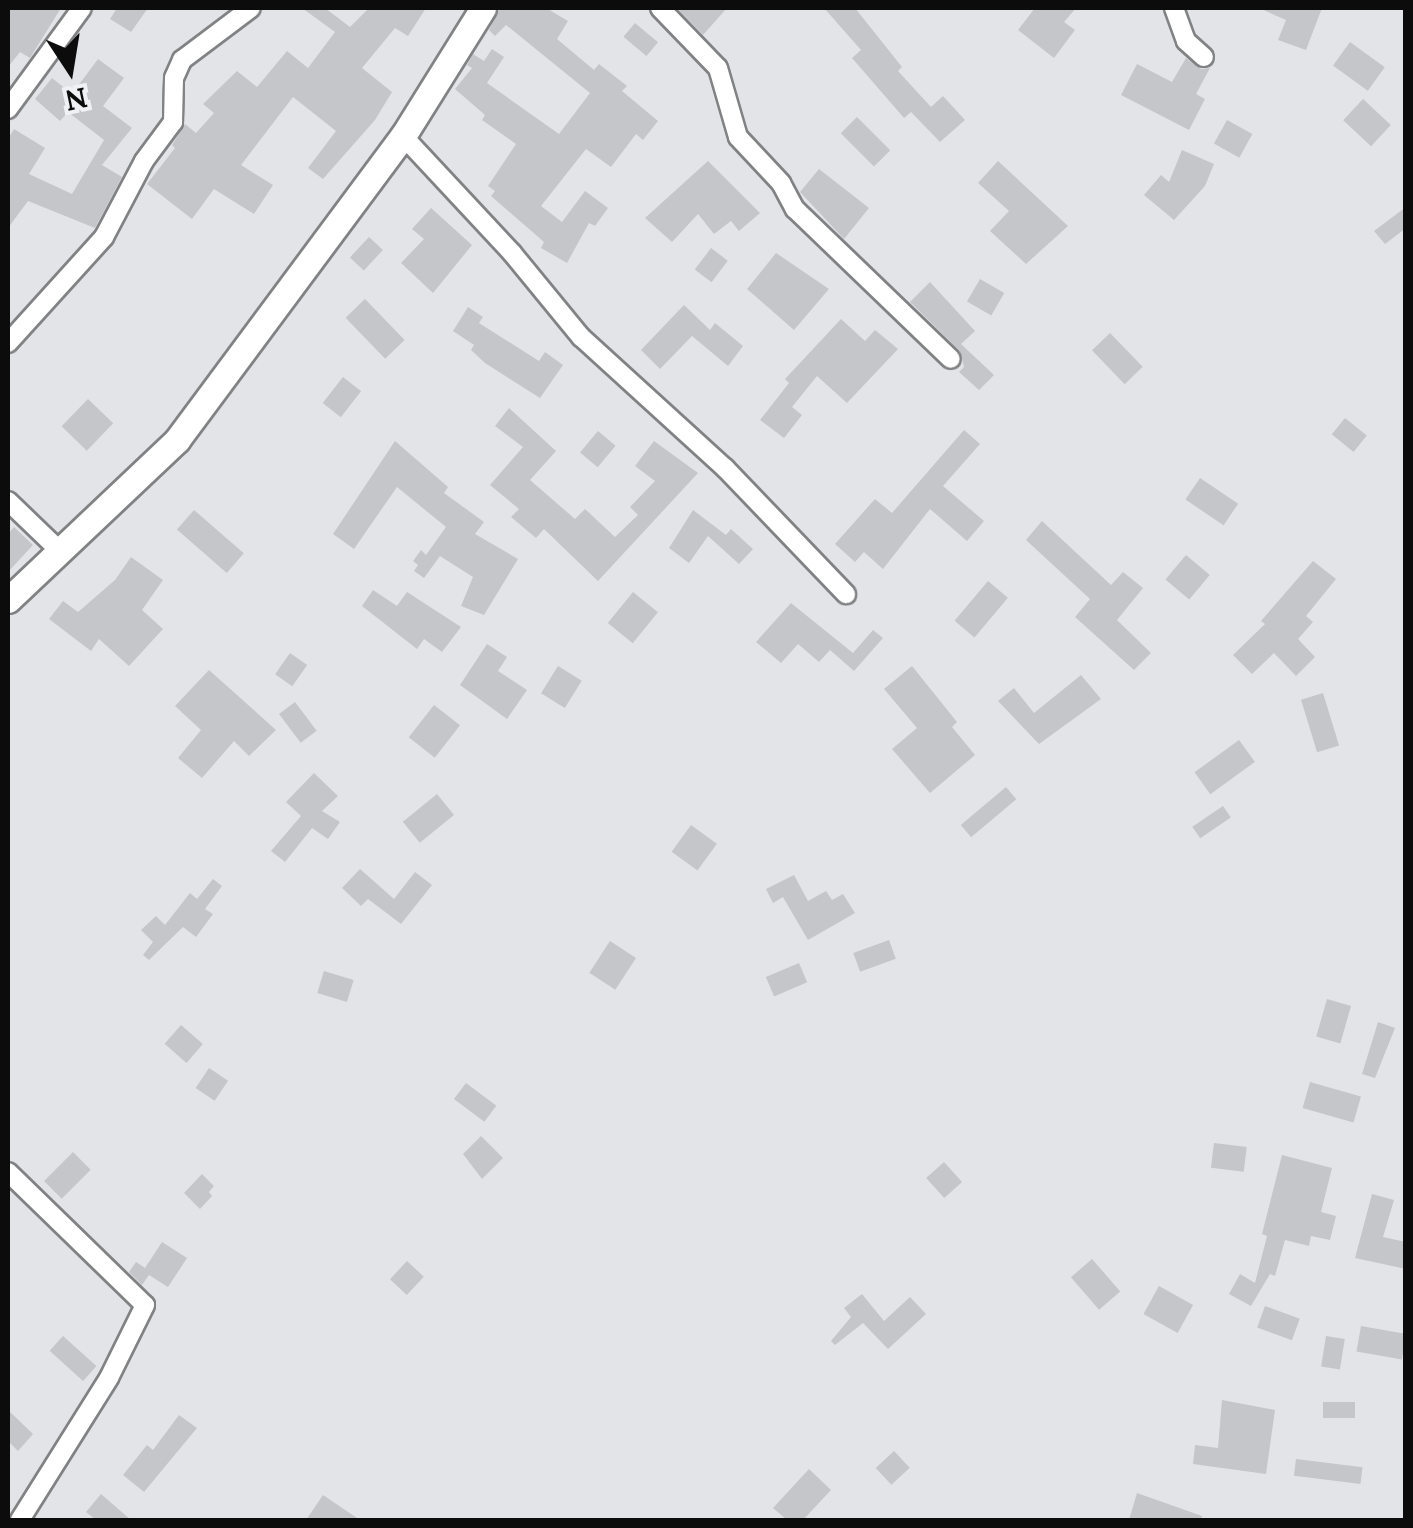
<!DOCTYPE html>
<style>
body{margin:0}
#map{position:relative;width:1413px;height:1528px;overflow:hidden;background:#e3e4e7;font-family:Lora,serif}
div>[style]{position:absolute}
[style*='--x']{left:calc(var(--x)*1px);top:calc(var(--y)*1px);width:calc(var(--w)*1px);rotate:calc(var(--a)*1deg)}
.building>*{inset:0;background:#c5c6c9;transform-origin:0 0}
.roads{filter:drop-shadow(2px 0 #818284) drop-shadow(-2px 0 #818284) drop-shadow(0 2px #818284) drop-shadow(0 -2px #818284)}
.street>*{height:18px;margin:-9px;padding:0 9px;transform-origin:9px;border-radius:9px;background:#fff}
.secondary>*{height:25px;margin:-12.5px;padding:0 12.5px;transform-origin:12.5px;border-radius:12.5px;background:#fff}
span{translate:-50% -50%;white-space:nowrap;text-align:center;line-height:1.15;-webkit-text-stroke:10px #f0f1f4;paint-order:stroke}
.frame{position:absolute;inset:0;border:10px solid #0c0c0d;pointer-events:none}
.north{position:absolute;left:20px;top:20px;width:100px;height:100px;-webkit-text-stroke:8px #f0f1f4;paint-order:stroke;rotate:168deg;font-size:28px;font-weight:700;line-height:40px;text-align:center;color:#0c0c0d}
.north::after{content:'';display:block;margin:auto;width:35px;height:45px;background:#0c0c0d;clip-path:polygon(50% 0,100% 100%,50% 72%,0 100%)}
</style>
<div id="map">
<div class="building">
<i style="clip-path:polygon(8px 8px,61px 8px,30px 58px,20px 52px,8px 67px)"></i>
<i style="clip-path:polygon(117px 8px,148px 8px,131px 32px,110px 19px)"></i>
<i style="clip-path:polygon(302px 8px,325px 8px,350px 27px,369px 8px,426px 8px,408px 36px,395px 28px,362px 68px,392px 92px,375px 120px,323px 179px,308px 168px,336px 131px,293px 97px,241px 165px,273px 185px,254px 214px,214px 189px,192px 219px,147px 184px,175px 148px,172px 145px,185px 124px,196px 133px,214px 113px,203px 104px,237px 71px,257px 87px,287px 51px,308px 68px,335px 32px)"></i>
<i style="clip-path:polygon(500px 8px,546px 8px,568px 21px,557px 39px,594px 70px,599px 64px,627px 86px,622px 91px,658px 121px,643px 140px,636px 134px,611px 167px,586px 149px,541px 206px,562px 222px,585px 191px,608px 208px,595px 226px,589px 223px,567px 263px,541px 248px,544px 242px,491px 196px,495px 191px,488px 186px,516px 144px,482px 120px,485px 115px,455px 89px,472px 68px,467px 65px,473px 54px,484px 61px,492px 49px,504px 57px,487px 83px,559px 134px,590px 93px,506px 25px,495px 36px,489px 30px)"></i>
<i style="clip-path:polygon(677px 8px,727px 8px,703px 35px)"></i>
<i style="clip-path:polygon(824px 8px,855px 8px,902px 67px,898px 71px,931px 107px,943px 96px,965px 120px,940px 142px,911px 112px,904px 118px,852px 58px,861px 50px)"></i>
<i style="clip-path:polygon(1035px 8px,1076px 8px,1064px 22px,1075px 30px,1054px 58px,1018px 30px)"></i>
<i style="clip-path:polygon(1259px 8px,1322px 8px,1306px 50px,1278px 40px,1286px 20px)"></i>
<i style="left:635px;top:23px;width:30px;height:18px;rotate:40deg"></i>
<i style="left:1350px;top:42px;width:43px;height:29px;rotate:36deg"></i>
<i style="clip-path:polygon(1186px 58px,1201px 69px,1210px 68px,1196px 94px,1205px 99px,1189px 130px,1121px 95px,1137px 64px,1172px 82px)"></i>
<i style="clip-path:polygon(98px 59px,124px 78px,103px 106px,132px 128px,102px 165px,122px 177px,95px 228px,28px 201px,8px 228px,8px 139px,14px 129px,45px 148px,29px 174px,72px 194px,104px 140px,68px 112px,60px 121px,35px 99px,52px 78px,72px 94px)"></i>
<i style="left:1363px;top:99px;width:38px;height:29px;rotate:43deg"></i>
<i style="left:857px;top:117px;width:47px;height:23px;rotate:45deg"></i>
<i style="left:1227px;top:120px;width:29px;height:27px;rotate:29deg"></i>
<i style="clip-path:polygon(1182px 150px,1214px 164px,1205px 186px,1174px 220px,1144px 195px,1161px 175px,1169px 182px)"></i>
<i style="clip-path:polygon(708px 161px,760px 213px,739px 231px,731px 221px,714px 234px,698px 214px,672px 242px,645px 218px)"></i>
<i style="clip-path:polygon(998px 161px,1068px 226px,1026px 264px,990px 231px,1009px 211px,978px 183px)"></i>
<i style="clip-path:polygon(819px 169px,869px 208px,844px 239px,800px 192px)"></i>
<i style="clip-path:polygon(1406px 207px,1406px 228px,1385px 244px,1374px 231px)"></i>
<i style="clip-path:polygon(431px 208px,472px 245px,433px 293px,401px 263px,424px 239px,412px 229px)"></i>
<i style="left:369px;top:237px;width:19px;height:28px;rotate:43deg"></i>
<i style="left:711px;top:248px;width:21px;height:27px;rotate:37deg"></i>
<i style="clip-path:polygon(776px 253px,829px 289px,794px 330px,747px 289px)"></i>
<i style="left:980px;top:279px;width:28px;height:26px;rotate:30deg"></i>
<i style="clip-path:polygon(930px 282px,975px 331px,961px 344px,994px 375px,979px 390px,959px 372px,964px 367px,960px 351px,910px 302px)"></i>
<i style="left:365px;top:299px;width:57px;height:27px;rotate:46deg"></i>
<i style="clip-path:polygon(684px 305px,710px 330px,715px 323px,743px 346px,728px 366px,692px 336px,660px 369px,641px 350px)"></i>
<i style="clip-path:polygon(468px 307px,483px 317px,479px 323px,539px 361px,545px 352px,563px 365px,540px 398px,485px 363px,471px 350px,474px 345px,453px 331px)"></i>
<i style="clip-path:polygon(841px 319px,865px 341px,875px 330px,898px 349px,847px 403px,817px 376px,792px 407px,802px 415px,784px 438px,760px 420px,789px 383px,785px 379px)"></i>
<i style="left:1110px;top:333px;width:47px;height:25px;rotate:46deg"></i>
<i style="left:343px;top:377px;width:23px;height:33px;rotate:38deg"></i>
<i style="left:88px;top:399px;width:35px;height:38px;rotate:44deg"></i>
<i style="clip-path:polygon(509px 408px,556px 451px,530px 480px,575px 519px,585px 509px,615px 537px,638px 515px,630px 507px,655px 481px,635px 466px,654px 441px,698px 473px,598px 581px,544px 529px,536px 538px,511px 517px,519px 509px,490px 485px,523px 447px,495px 426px)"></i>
<i style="left:1345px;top:418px;width:28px;height:21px;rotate:39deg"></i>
<i style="clip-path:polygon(964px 430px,980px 444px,943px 486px,984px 521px,967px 541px,930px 509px,883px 569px,864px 552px,855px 562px,835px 544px,875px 499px,892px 513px)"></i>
<i style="left:598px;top:431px;width:23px;height:28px;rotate:40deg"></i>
<i style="clip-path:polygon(395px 441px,448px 487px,444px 493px,484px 522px,475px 534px,518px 559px,484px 615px,461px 606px,473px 577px,440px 556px,424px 578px,414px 571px,418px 565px,413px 561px,421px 550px,426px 555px,446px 527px,397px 487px,354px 549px,333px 534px)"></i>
<i style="left:1200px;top:478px;width:46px;height:26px;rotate:34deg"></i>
<i style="left:194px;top:510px;width:66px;height:26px;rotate:41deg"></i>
<i style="clip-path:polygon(693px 510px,726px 535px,731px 529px,753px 549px,739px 564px,708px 536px,689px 563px,669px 548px)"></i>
<i style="clip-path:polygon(1042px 521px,1111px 585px,1123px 572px,1143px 588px,1117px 620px,1151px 653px,1134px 670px,1075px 617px,1090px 599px,1026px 540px)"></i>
<i style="clip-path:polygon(14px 527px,33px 545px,8px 572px,8px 534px)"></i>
<i style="left:1186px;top:555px;width:31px;height:32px;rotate:40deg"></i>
<i style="clip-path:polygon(131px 557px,163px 580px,142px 610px,163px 629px,129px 666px,99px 639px,91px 651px,49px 619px,63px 601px,78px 612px,115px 580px)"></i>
<i style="clip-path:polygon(1313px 561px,1336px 579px,1306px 616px,1313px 622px,1298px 639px,1315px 657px,1296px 676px,1274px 653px,1252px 674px,1233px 655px,1265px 624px,1261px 621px)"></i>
<i style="left:988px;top:581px;width:26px;height:52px;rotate:40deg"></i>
<i style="clip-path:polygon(373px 590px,397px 606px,407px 592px,461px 627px,442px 652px,424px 639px,417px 649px,362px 606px)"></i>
<i style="left:633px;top:592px;width:32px;height:40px;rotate:39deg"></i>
<i style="clip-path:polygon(791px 603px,853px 653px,873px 630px,883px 638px,854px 671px,830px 650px,819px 662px,798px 644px,781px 663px,756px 642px)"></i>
<i style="clip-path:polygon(487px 644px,507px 657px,498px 671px,527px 690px,507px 719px,460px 685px)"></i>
<i style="left:290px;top:653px;width:21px;height:26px;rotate:35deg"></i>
<i style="left:558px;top:666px;width:28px;height:32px;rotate:32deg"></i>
<i style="clip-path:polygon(912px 666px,957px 722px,952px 727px,975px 755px,930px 793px,892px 749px,917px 728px,884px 689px)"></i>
<i style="clip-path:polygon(209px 670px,276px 730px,249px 756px,234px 741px,202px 778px,178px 758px,201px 730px,175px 706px)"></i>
<i style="clip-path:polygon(1081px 675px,1101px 699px,1039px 744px,998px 701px,1014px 688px,1034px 713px)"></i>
<i style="left:1323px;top:693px;width:55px;height:23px;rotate:73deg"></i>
<i style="left:295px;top:702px;width:36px;height:20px;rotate:53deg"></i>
<i style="left:434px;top:705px;width:33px;height:41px;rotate:38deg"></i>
<i style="left:1239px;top:740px;width:27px;height:55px;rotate:54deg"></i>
<i style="clip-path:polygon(314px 773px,338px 796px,322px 811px,340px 822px,328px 839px,312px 828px,285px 862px,271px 851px,301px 816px,286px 802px)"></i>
<i style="left:1006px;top:787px;width:16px;height:59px;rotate:50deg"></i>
<i style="left:437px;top:794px;width:27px;height:44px;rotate:51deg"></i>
<i style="left:1223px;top:806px;width:14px;height:37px;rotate:56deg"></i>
<i style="left:691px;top:825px;width:32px;height:33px;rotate:36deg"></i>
<i style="clip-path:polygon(360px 869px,394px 899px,415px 872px,432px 885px,401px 924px,368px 899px,361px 906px,342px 888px)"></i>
<i style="clip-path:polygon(794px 875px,808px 901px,826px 891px,832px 900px,843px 894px,855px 913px,808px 940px,783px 897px,773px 903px,766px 889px)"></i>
<i style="clip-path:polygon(213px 879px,222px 886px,205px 909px,213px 914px,196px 937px,183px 927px,149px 960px,143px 955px,153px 942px,141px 930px,156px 916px,165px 925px,190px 893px,197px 899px)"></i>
<i style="left:889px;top:940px;width:20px;height:38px;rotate:70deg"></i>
<i style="left:610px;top:941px;width:31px;height:38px;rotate:33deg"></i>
<i style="left:799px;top:963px;width:21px;height:36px;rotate:67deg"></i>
<i style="left:324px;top:971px;width:31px;height:23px;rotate:17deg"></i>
<i style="left:1327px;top:999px;width:25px;height:39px;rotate:16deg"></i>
<i style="clip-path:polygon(1378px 1022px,1395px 1028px,1375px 1078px,1362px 1074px)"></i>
<i style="left:181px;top:1025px;width:29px;height:25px;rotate:41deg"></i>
<i style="left:209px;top:1068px;width:23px;height:24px;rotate:34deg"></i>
<i style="left:1310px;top:1082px;width:53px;height:27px;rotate:16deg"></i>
<i style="left:466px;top:1083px;width:38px;height:20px;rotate:37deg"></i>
<i style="clip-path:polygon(481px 1136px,503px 1158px,482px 1179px,463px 1154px)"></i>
<i style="left:1214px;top:1143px;width:33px;height:25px;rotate:7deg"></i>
<i style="left:73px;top:1152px;width:25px;height:41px;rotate:45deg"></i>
<i style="clip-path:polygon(1282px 1155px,1332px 1168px,1321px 1212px,1336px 1216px,1330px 1240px,1311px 1236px,1309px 1246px,1285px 1240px,1275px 1276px,1270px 1274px,1251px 1306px,1229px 1294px,1240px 1274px,1255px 1283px,1267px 1236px,1262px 1234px)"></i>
<i style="left:944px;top:1162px;width:27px;height:24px;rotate:48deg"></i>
<i style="clip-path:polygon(202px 1174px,214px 1186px,209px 1192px,212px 1196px,200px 1209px,184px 1193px)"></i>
<i style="clip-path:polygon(1372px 1194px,1394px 1200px,1383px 1237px,1406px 1242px,1406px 1269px,1355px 1258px)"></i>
<i style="clip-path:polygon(162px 1242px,187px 1258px,168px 1287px,149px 1275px,142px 1285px,129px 1272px,136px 1262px,145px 1268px)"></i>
<i style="left:1092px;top:1259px;width:43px;height:28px;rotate:49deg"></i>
<i style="left:407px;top:1261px;width:23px;height:25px;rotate:43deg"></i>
<i style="left:1159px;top:1286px;width:39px;height:32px;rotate:29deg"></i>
<i style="clip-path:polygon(862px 1294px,884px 1321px,910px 1297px,926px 1314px,888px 1349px,863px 1323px,835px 1345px,831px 1341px,851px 1317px,844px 1308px)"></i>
<i style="left:1265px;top:1306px;width:37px;height:23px;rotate:20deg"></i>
<i style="left:1361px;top:1326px;width:46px;height:26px;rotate:10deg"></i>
<i style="left:63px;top:1336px;width:45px;height:20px;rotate:42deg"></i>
<i style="left:1326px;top:1336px;width:19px;height:31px;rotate:9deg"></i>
<i style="clip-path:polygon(1222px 1400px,1275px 1410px,1266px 1474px,1193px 1464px,1195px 1445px,1218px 1448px)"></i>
<i style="left:1355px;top:1402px;width:16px;height:32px;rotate:90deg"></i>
<i style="clip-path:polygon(8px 1410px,33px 1434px,18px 1451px,8px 1441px)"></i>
<i style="clip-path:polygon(179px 1415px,197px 1428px,144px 1492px,123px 1475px,147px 1445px,153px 1450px)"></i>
<i style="left:894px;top:1451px;width:23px;height:25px;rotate:47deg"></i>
<i style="left:1296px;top:1459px;width:67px;height:17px;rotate:7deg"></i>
<i style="clip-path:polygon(809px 1469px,831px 1490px,803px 1520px,787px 1520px,773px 1508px)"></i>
<i style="clip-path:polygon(1137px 1493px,1202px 1516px,1201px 1520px,1129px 1520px)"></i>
<i style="clip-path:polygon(101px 1494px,131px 1520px,96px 1520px,86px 1512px)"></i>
<i style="clip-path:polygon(323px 1495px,360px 1520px,306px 1520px)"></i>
</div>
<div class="roads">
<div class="street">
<i style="--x:660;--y:8;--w:83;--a:46"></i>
<i style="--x:718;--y:68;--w:72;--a:73.8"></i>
<i style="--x:738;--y:137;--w:63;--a:46.9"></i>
<i style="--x:781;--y:183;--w:30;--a:62"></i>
<i style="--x:795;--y:209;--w:216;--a:43.9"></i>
<i style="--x:1174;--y:8;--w:35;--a:70"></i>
<i style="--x:1186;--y:41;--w:24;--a:42"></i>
<i style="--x:8;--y:109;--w:125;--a:-53.8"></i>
<i style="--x:403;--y:136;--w:160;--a:47"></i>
<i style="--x:512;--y:253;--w:109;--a:50.6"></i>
<i style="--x:581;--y:337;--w:195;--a:42.3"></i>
<i style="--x:725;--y:468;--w:175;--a:46.2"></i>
<i style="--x:8;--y:343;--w:143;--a:-47.8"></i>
<i style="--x:104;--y:237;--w:86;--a:-62.2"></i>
<i style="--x:144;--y:161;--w:49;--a:-53.4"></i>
<i style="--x:173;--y:122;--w:44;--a:-88.7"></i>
<i style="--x:174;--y:78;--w:20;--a:-66"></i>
<i style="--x:182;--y:60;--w:86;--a:-37"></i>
<i style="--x:8;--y:501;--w:71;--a:43.9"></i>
<i style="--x:8;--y:1172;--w:191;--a:44.2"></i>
<i style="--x:145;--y:1305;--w:81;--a:116.3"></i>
<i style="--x:109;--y:1378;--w:168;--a:122.1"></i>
</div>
<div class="secondary">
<i style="--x:8;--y:600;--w:233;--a:-43.4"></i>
<i style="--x:177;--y:440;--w:379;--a:-53.4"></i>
<i style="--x:403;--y:136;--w:151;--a:-58"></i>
</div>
</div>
<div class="frame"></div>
<div class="north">N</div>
</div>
